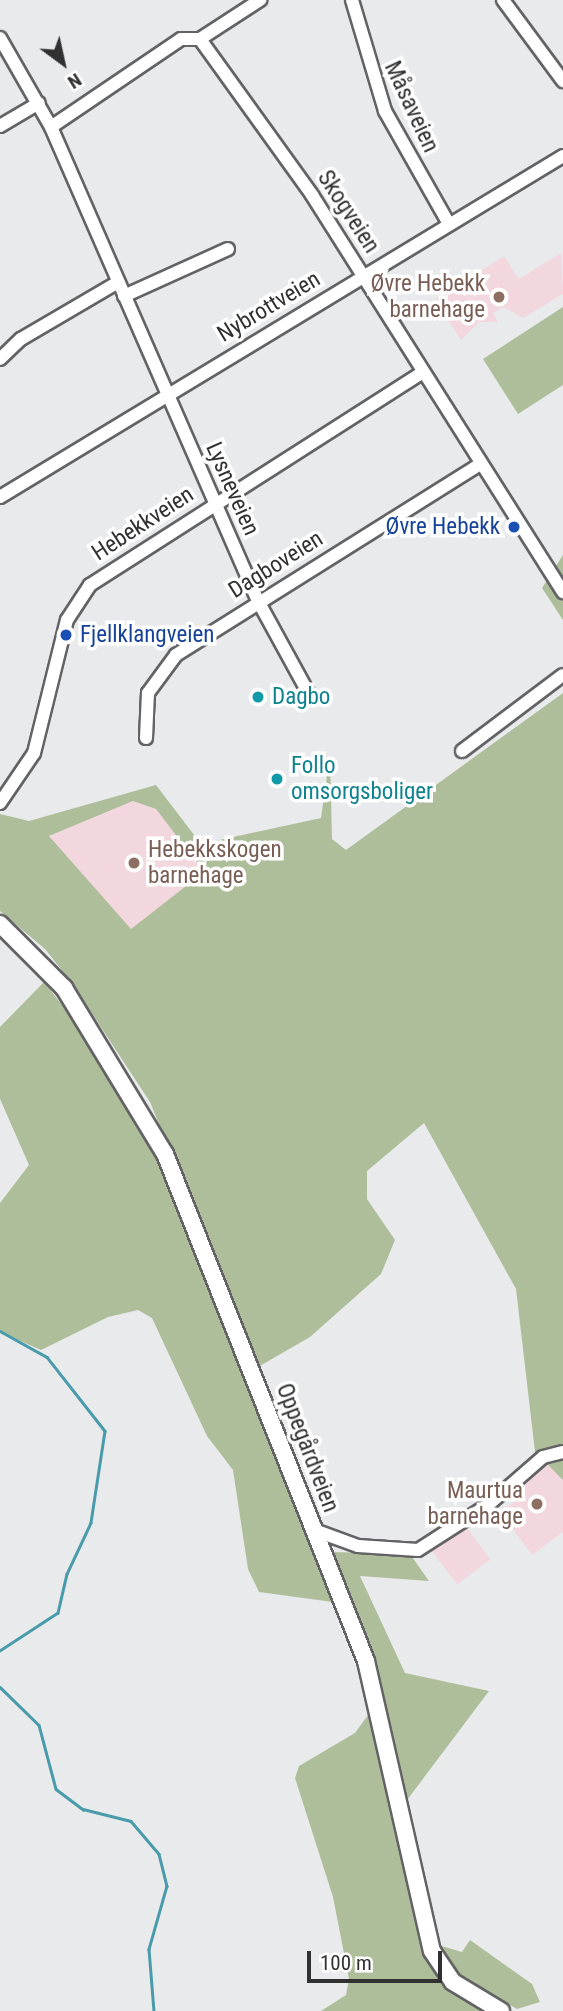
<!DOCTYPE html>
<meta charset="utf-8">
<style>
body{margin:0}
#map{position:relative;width:563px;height:2011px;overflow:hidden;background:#e9eaeb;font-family:"Roboto Condensed",sans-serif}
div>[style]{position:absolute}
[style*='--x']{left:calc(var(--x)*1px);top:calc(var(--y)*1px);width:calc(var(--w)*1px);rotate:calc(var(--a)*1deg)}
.education>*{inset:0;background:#f2d8de;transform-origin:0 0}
.green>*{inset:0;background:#aebe9a}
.stream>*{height:2.5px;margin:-1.25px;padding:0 1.25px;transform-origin:1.25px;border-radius:1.25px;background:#499bab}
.roads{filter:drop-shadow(2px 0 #636365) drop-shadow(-2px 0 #636365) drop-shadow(0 2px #636365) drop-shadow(0 -2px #636365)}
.minor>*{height:12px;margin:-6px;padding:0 6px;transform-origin:6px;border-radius:6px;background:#fff}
.major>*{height:16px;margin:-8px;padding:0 8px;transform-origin:8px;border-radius:8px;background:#fff}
.dots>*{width:19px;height:19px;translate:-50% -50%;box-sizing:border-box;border:4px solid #fff;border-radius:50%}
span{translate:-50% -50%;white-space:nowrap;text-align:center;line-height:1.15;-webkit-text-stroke:7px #fff;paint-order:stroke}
.street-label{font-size:23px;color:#313132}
.education-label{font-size:23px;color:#785e54}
.right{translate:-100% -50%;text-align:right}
.left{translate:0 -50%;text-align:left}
.transit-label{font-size:23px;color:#164399}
.culture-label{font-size:23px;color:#0d838f}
.north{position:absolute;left:28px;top:28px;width:70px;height:70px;-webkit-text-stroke:5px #fff;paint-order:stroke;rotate:147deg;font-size:19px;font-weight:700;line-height:28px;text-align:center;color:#313132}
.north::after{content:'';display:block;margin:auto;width:24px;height:32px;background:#313132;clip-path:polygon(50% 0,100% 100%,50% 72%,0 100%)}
.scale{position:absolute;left:307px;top:1951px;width:135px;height:32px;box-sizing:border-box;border:4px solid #313132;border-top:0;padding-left:9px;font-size:21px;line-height:24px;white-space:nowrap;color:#313132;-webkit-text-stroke:5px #fff;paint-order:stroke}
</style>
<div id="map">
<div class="education">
<i style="clip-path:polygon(561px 253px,563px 294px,523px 318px,503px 307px,493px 313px,498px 322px,479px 322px,461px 340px,435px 300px,504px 256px,519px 279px)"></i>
<i style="clip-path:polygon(133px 801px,156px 809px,204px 872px,131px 930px,49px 836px)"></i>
<i style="clip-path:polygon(550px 1462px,563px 1480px,563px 1532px,532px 1555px,500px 1512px,521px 1497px,515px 1488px)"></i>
<i style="left:464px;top:1524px;width:44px;height:42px;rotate:53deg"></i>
</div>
<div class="green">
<i style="clip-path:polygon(563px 307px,563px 385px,518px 414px,483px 359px)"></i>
<i style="clip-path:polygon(563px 555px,563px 620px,542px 588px)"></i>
<i style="clip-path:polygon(evenodd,563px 693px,563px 1480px,535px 1452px,516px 1289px,424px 1123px,367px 1171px,367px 1199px,395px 1240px,381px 1274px,310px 1337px,258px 1367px,150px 1102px,72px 983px,45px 949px,0 911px,0 814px,29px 821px,156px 785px,201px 844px,321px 818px,330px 755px,332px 839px,346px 850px,563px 693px,133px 801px,156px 809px,204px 872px,131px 929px,49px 836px,133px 801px)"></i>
<i style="clip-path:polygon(44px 982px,90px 1041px,151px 1145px,333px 1602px,259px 1592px,248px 1569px,233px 1470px,207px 1436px,152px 1318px,138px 1310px,108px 1317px,41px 1350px,0 1332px,0 1203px,29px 1165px,0 1099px,0 1027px)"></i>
<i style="clip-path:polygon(331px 1552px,410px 1554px,429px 1581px,360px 1576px,405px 1673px,489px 1691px,407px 1800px,383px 1702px)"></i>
<i style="clip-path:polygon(368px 1715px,422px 1940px,493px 2011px,321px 2011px,346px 1995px,349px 1979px,333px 1897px,295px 1778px,299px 1766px,355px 1733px)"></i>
<i style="clip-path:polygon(470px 1940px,532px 1984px,540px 2002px,517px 2009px,459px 1975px,435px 1944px,462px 1952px)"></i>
</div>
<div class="stream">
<i style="--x:0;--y:1331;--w:54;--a:29"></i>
<i style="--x:47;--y:1357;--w:94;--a:51.9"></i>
<i style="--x:105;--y:1431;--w:93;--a:98.7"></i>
<i style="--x:91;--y:1523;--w:56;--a:115.2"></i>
<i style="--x:67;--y:1574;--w:40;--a:103"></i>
<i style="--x:58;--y:1613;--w:69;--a:146.8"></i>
<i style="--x:0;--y:1687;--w:54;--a:44.3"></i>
<i style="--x:39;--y:1725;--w:66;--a:75.1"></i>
<i style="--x:56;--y:1789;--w:34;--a:37"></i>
<i style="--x:83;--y:1809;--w:49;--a:14"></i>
<i style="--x:131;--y:1821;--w:43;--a:49.7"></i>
<i style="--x:159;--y:1854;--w:33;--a:76"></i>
<i style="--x:167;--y:1886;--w:66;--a:105.9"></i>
<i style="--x:149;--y:1949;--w:62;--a:85.4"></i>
</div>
<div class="roads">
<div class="minor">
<i style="--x:352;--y:0;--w:116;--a:73.4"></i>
<i style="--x:385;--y:111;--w:130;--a:60.5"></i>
<i style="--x:503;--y:0;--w:101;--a:53.5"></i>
<i style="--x:0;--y:38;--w:103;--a:60.2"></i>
<i style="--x:51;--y:127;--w:517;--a:66.41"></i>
<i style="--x:258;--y:601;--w:106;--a:61.3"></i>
<i style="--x:200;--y:39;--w:192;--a:54.3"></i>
<i style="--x:312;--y:195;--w:470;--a:57.7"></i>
<i style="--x:0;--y:126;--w:45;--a:-30.5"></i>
<i style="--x:51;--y:127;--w:157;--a:-34.1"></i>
<i style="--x:181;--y:39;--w:19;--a:0"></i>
<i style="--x:200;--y:39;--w:72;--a:-33"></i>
<i style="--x:124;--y:296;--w:114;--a:-24.3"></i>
<i style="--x:0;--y:359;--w:29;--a:-44"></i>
<i style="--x:21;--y:339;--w:113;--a:-30.4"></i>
<i style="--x:0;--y:497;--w:658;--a:-31.2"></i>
<i style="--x:146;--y:738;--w:45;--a:-87.5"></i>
<i style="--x:148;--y:693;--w:47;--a:-53.6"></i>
<i style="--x:176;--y:655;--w:359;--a:-32.1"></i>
<i style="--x:462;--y:751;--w:126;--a:-37"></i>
<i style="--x:0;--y:803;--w:60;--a:-55.8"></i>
<i style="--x:34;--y:753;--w:137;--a:-76.1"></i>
<i style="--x:67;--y:620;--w:42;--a:-56.7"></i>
<i style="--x:90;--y:585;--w:395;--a:-32.6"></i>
<i style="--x:314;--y:1530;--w:47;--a:20"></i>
<i style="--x:358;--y:1546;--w:60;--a:3.8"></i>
<i style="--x:418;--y:1550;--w:83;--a:-32.7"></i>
<i style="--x:488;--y:1505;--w:73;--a:-41.1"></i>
<i style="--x:543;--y:1457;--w:21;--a:-14"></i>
</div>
<div class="major">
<i style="--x:0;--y:924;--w:91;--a:45"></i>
<i style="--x:64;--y:988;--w:194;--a:58.7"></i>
<i style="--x:165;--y:1154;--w:545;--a:68.37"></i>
<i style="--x:366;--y:1661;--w:297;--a:77.2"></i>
<i style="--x:432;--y:1951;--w:37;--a:56"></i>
<i style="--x:453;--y:1982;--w:56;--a:31.1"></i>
</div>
</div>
<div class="dots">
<i style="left:499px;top:297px;background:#8d6e63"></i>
<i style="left:514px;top:527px;background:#1a4fb4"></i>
<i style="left:66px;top:635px;background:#1a4fb4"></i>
<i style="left:258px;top:697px;background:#0f9aa8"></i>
<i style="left:277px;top:779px;background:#0f9aa8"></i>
<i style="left:134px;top:863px;background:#8d6e63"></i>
<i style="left:537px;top:1504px;background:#8d6e63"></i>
</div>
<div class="street-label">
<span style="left:411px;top:107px;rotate:65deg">Måsaveien</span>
<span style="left:348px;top:212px;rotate:57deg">Skogveien</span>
<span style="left:269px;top:307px;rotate:-31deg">Nybrottveien</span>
<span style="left:232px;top:489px;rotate:66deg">Lysneveien</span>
<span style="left:143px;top:524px;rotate:-33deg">Hebekkveien</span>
<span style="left:276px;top:565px;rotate:-32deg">Dagboveien</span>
<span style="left:307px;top:1448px;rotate:69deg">Oppegårdveien</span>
</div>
<div class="education-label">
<span class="right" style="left:485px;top:297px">Øvre Hebekk<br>barnehage</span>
<span class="left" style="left:148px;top:863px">Hebekkskogen<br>barnehage</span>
<span class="right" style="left:523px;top:1504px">Maurtua<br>barnehage</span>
</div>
<div class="transit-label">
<span class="right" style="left:500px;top:527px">Øvre Hebekk</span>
<span class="left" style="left:80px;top:635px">Fjellklangveien</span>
</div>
<div class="culture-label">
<span class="left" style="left:272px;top:697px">Dagbo</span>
<span class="left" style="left:291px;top:779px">Follo<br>omsorgsboliger</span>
</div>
<div class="north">N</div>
<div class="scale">100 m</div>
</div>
